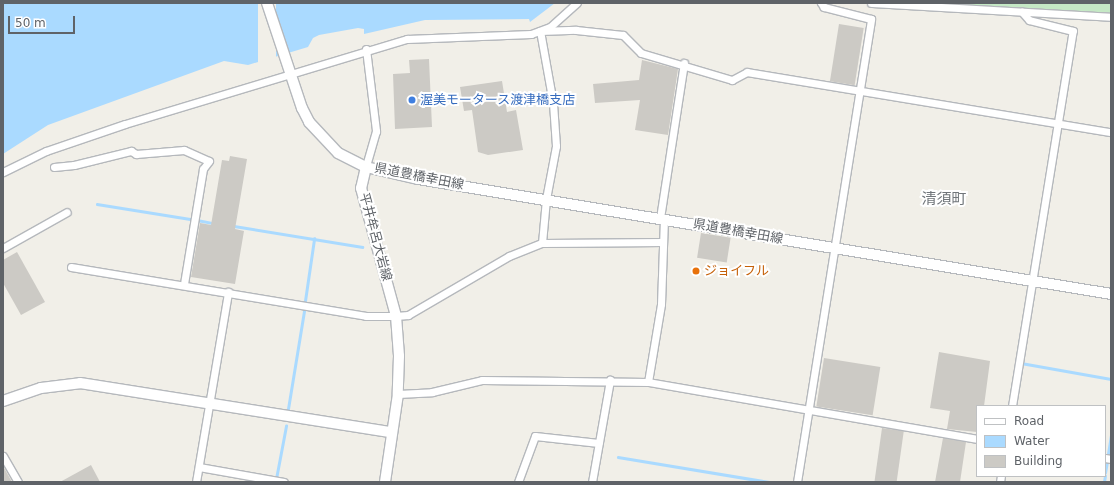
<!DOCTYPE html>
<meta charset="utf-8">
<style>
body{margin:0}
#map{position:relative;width:1114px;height:485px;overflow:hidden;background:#f1efe8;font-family:"DejaVu Sans","Noto Sans JP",sans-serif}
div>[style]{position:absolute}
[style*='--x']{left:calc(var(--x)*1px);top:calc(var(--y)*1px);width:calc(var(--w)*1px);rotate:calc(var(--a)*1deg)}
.green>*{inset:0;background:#c5e8c5}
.water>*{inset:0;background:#aadaff}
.pier>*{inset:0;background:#f1efe8;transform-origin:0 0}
.stream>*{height:2.5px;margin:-1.25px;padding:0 1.25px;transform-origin:1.25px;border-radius:1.25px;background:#aadaff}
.building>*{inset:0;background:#cccac5;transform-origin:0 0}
.roads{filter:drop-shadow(1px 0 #b5b8bc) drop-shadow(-1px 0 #b5b8bc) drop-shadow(0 1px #b5b8bc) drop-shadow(0 -1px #b5b8bc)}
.street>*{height:7px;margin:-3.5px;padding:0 3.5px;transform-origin:3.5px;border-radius:3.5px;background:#fff}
.secondary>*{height:10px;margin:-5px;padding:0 5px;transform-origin:5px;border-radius:5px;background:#fff}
.dots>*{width:11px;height:11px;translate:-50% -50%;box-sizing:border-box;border:2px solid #fff;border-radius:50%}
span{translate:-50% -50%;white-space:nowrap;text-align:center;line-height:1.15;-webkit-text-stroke:4px #fff;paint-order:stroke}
.shop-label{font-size:13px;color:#366cbe}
.left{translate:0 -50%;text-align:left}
.street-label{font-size:13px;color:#5f6368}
.food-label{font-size:13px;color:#c56008}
.quarter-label{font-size:15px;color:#70757a}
.frame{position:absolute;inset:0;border:4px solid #5f6368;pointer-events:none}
.legend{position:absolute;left:976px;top:405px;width:130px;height:72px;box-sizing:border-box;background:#fff;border:1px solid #bfc1c3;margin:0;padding:5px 7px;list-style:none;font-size:12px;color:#5f6368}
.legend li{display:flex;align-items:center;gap:8px;height:20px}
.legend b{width:20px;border:1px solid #bfc1c3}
.scale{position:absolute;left:8px;top:16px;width:67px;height:18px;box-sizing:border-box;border:2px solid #5f6368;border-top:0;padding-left:5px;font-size:12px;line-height:14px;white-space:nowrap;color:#5f6368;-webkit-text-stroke:3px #fff;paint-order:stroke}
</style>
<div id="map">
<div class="green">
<i style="clip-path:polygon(926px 3px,1111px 3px,1111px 14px)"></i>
</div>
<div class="water">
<i style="clip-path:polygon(3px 3px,555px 3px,530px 22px,529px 19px,425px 20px,364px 34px,364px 29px,358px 28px,319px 35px,313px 38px,308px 47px,248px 65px,224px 61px,48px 125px,3px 154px)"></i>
</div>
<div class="pier">
<i style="left:258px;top:3px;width:18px;height:59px"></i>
</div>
<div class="stream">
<i style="--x:97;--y:204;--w:94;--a:9.2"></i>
<i style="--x:197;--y:220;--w:16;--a:11"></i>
<i style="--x:234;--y:226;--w:130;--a:9.3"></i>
<i style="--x:305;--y:301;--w:63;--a:-81.7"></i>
<i style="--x:1021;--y:363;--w:91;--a:10.1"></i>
<i style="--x:288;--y:409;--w:99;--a:-80.7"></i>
<i style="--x:1108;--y:454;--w:18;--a:-81"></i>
<i style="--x:618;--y:457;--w:153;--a:9.4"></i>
<i style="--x:1105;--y:473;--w:11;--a:-80"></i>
<i style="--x:276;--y:479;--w:54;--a:-79.3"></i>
<i style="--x:1104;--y:482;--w:6;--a:-81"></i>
</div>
<div class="building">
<i style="left:839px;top:24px;width:25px;height:58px;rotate:9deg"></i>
<i style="clip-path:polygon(429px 59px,432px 127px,395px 129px,393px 74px,410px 73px,409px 60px)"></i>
<i style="clip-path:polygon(642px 60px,678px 69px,668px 135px,635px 130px,640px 100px,595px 103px,593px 84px,639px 80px)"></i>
<i style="clip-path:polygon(502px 81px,507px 112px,516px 110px,523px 150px,488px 155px,478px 152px,472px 110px,464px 111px,460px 87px)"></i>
<i style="clip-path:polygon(230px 156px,247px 159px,235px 229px,244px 231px,235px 284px,191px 277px,200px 223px,211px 225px,222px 160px,229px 161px)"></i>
<i style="left:701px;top:233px;width:30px;height:25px;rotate:9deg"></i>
<i style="clip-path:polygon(17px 252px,45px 302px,21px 315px,3px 283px,3px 260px)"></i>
<i style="clip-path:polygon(939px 352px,990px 361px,984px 406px,977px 406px,977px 432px,947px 429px,950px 411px,930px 408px)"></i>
<i style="left:824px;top:358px;width:57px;height:49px;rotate:9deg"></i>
<i style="left:882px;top:428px;width:22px;height:55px;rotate:8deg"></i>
<i style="clip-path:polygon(943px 438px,966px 442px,960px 482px,935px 482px)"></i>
<i style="clip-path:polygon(91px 465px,100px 482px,60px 482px)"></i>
<i style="clip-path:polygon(3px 466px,12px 482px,3px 482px)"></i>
</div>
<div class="roads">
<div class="street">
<i style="--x:871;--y:3;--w:240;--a:3.3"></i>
<i style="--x:366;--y:49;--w:83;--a:83"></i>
<i style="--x:376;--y:131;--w:37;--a:106"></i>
<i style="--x:54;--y:167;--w:20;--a:-6"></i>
<i style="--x:74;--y:165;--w:59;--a:-13.8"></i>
<i style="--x:131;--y:151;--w:6;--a:31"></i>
<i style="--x:136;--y:154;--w:48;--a:-4.8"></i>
<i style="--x:184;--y:150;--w:27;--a:24"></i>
<i style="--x:209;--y:161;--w:10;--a:127"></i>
<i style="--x:203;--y:169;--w:117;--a:99.4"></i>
<i style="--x:3;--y:172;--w:48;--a:-26"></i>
<i style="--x:46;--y:151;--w:83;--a:-18.9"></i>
<i style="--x:125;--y:124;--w:295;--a:-16.8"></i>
<i style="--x:407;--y:39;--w:124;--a:-2.3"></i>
<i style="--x:531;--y:34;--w:20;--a:-20"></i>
<i style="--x:550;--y:27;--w:36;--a:-42"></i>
<i style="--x:660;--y:218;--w:157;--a:-81.2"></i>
<i style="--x:542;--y:243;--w:44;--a:-84.8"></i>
<i style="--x:546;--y:199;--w:54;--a:-79.3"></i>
<i style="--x:556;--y:146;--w:43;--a:-94"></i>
<i style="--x:553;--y:103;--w:73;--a:-100.2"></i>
<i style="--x:540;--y:31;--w:36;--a:-2"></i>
<i style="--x:576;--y:30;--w:47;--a:6.1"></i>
<i style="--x:623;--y:35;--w:25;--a:45"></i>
<i style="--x:641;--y:53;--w:95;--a:16.5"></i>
<i style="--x:732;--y:80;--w:17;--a:-28"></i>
<i style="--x:747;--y:72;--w:369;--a:9.4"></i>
<i style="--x:3;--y:248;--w:73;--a:-29.4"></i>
<i style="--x:71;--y:267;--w:299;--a:9.4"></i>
<i style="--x:366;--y:316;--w:30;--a:0"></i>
<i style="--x:396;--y:316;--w:12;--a:-5"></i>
<i style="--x:408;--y:315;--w:117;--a:-30.3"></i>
<i style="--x:509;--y:256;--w:35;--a:-22"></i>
<i style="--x:542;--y:243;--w:121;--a:-0.5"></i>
<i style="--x:648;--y:382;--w:79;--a:-80.5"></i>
<i style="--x:661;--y:304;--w:85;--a:-88"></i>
<i style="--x:398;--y:394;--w:34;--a:-3"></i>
<i style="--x:432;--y:392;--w:51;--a:-13.5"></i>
<i style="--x:482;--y:380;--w:166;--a:0.7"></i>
<i style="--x:648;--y:382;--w:334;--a:9.8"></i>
<i style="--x:1012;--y:406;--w:380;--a:-80.8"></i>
<i style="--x:1073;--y:31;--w:45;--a:-166"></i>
<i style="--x:1029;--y:20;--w:11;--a:-131"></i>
<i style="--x:3;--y:456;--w:30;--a:60"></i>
<i style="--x:1105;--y:458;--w:6;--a:9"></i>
<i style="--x:199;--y:467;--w:86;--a:10"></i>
<i style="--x:196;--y:482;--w:193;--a:-80.4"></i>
<i style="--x:518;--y:482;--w:49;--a:-69.7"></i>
<i style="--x:535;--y:436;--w:64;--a:6.2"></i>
<i style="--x:592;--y:482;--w:104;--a:-80"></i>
<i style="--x:797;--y:482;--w:469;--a:-80.9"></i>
<i style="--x:871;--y:19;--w:49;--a:-165.7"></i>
<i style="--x:824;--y:7;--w:5;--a:-127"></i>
<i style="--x:1000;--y:482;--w:6;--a:-81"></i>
</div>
<div class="secondary">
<i style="--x:267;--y:3;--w:111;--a:71.6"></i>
<i style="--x:302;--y:108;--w:16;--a:63"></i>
<i style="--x:309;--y:122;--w:42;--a:46.9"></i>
<i style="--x:338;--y:153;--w:31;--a:27"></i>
<i style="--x:366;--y:167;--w:53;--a:13"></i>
<i style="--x:418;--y:179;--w:702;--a:9.42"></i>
<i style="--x:366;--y:167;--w:22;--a:103"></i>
<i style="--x:361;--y:188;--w:133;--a:74.7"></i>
<i style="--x:396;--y:316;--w:40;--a:85.7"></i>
<i style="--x:399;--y:356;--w:38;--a:92"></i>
<i style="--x:398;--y:394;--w:89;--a:98.4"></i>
<i style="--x:3;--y:401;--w:40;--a:-18.9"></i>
<i style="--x:41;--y:388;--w:39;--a:-7"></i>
<i style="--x:80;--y:383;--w:315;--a:9"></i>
</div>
</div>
<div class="dots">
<i style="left:412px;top:100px;background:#3f7fe0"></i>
<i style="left:696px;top:271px;background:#e8710a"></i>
</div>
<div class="shop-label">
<span class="left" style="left:420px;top:100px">渥美モータース渡津橋支店</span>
</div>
<div class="street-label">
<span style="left:419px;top:177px;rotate:11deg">県道豊橋幸田線</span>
<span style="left:738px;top:232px;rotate:10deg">県道豊橋幸田線</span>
<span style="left:375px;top:237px;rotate:75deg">平井牟呂大岩線</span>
</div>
<div class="food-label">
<span class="left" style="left:704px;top:271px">ジョイフル</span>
</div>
<div class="quarter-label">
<span style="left:944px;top:200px">清須町</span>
</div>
<div class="frame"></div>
<ul class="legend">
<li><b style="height:5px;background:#fff"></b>Road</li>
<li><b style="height:11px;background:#aadaff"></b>Water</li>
<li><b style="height:11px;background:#cccac5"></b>Building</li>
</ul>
<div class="scale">50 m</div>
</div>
